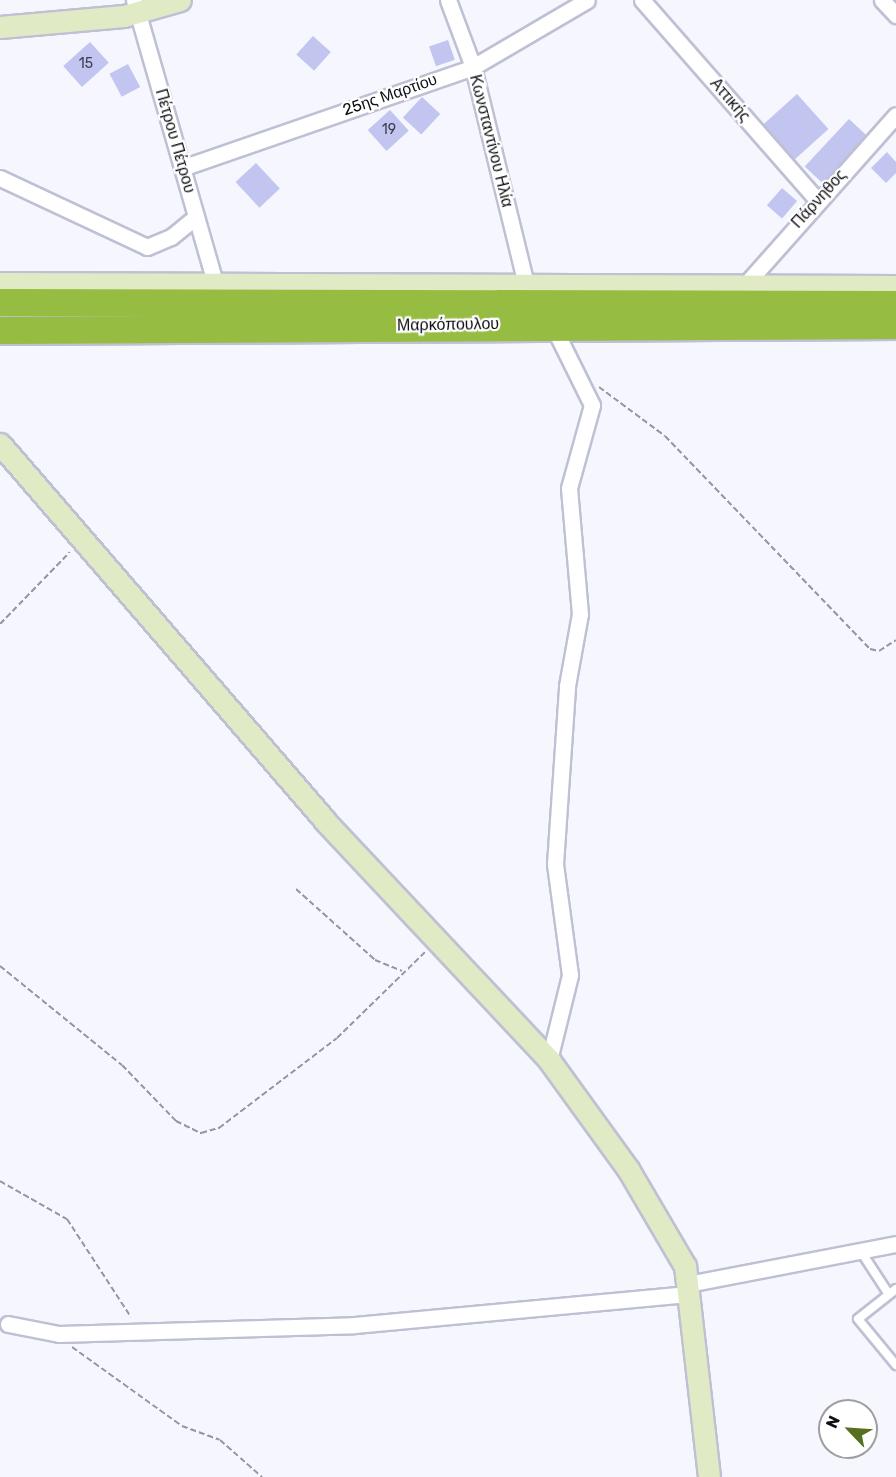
<!DOCTYPE html>
<meta charset="utf-8">
<style>
body{margin:0}
#map{position:relative;width:896px;height:1477px;overflow:hidden;background:#f6f7fe;font-family:Rubik,sans-serif}
div>[style]{position:absolute}
[style*='--x']{left:calc(var(--x)*1px);top:calc(var(--y)*1px);width:calc(var(--w)*1px);rotate:calc(var(--a)*1deg)}
.building>*{inset:0;background:#c1c5ef;transform-origin:0 0}
.path>*{height:2px;margin-top:-1px;transform-origin:0;background:repeating-linear-gradient(90deg,#95969d 0 6px,transparent 0 9px)}
.roads{filter:drop-shadow(2px 0 #bec0d3) drop-shadow(-2px 0 #bec0d3) drop-shadow(0 2px #bec0d3) drop-shadow(0 -2px #bec0d3)}
.lane>*{height:8px;margin:-4px;padding:0 4px;transform-origin:4px;border-radius:4px;background:#fff}
.street>*{height:15px;margin:-7.5px;padding:0 7.5px;transform-origin:7.5px;border-radius:7.5px;background:#fff}
.secondary>*{height:21px;margin:-10.5px;padding:0 10.5px;transform-origin:10.5px;border-radius:10.5px;background:#e0ebc6}
.highway>*{height:27px;margin:-13.5px;padding:0 13.5px;transform-origin:13.5px;border-radius:13.5px;background:#96bc42}
span{translate:-50% -50%;white-space:nowrap;text-align:center;line-height:1.15;-webkit-text-stroke:4.5px #fff;paint-order:stroke}
.number-label{font-size:14px;color:#3c3d4c}
.number-label span{-webkit-text-stroke-width:0}
.street-label{font-size:16px;color:#0f1016}
.north{position:absolute;left:818px;top:1399px;width:60px;height:60px;box-sizing:border-box;background:#fff;border:2px solid #9f9fa2;border-radius:50%;rotate:295deg;font-size:16px;font-weight:700;line-height:24px;text-align:center;color:#0f1016}
.north::after{content:'';display:block;margin:auto;width:21px;height:27px;background:#566f20;clip-path:polygon(50% 0,100% 100%,50% 72%,0 100%)}
</style>
<div id="map">
<div class="building">
<i style="left:313px;top:36px;width:24px;height:25px;rotate:42deg"></i>
<i style="left:448px;top:40px;width:21px;height:20px;rotate:71deg"></i>
<i style="left:90px;top:42px;width:28px;height:36px;rotate:48deg"></i>
<i style="left:128px;top:64px;width:26px;height:21px;rotate:62deg"></i>
<i style="left:797px;top:94px;width:47px;height:47px;rotate:48deg"></i>
<i style="left:422px;top:97px;width:25px;height:28px;rotate:43deg"></i>
<i style="left:390px;top:110px;width:28px;height:30px;rotate:48deg"></i>
<i style="left:849px;top:119px;width:25px;height:65px;rotate:43deg"></i>
<i style="clip-path:polygon(887px 152px,896px 162px,896px 173px,886px 183px,871px 168px)"></i>
<i style="left:256px;top:163px;width:35px;height:28px;rotate:47deg"></i>
<i style="left:782px;top:188px;width:20px;height:23px;rotate:41deg"></i>
</div>
<div class="path">
<i style="--x:599;--y:387;--w:82;--a:36.6"></i>
<i style="--x:665;--y:436;--w:296;--a:46.1"></i>
<i style="--x:870;--y:649;--w:9;--a:13"></i>
<i style="--x:879;--y:651;--w:20;--a:-33"></i>
<i style="--x:0;--y:624;--w:100;--a:-45.8"></i>
<i style="--x:296;--y:889;--w:106;--a:41.9"></i>
<i style="--x:375;--y:960;--w:29;--a:22"></i>
<i style="--x:0;--y:966;--w:157;--a:39.1"></i>
<i style="--x:122;--y:1065;--w:78;--a:46"></i>
<i style="--x:176;--y:1121;--w:28;--a:26"></i>
<i style="--x:201;--y:1133;--w:19;--a:-16"></i>
<i style="--x:219;--y:1128;--w:148;--a:-37.3"></i>
<i style="--x:337;--y:1038;--w:124;--a:-44.3"></i>
<i style="--x:0;--y:1181;--w:77;--a:29.6"></i>
<i style="--x:67;--y:1219;--w:117;--a:56.9"></i>
<i style="--x:72;--y:1347;--w:135;--a:35.7"></i>
<i style="--x:182;--y:1426;--w:40;--a:20.2"></i>
<i style="--x:220;--y:1440;--w:56;--a:41.4"></i>
</div>
<div class="roads">
<div class="lane">
<i style="--x:860;--y:1250;--w:51;--a:56.9"></i>
<i style="--x:896;--y:1289;--w:48;--a:141.7"></i>
<i style="--x:858;--y:1319;--w:60;--a:50.4"></i>
</div>
<div class="street">
<i style="--x:134;--y:0;--w:294;--a:74"></i>
<i style="--x:448;--y:0;--w:72;--a:69.5"></i>
<i style="--x:473;--y:67;--w:224;--a:76.3"></i>
<i style="--x:642;--y:0;--w:266;--a:48.8"></i>
<i style="--x:882;--y:0;--w:21;--a:47"></i>
<i style="--x:182;--y:168;--w:308;--a:-19.1"></i>
<i style="--x:473;--y:67;--w:132;--a:-30.4"></i>
<i style="--x:0;--y:178;--w:162;--a:25.1"></i>
<i style="--x:147;--y:247;--w:26;--a:-23"></i>
<i style="--x:171;--y:237;--w:32;--a:-39"></i>
<i style="--x:745;--y:285;--w:227;--a:-48.4"></i>
<i style="--x:549;--y:1060;--w:88;--a:-76.1"></i>
<i style="--x:570;--y:975;--w:112;--a:-97.7"></i>
<i style="--x:555;--y:864;--w:178;--a:-86.1"></i>
<i style="--x:567;--y:686;--w:73;--a:-79.8"></i>
<i style="--x:580;--y:614;--w:126;--a:-95"></i>
<i style="--x:569;--y:488;--w:86;--a:-74.5"></i>
<i style="--x:592;--y:405;--w:90;--a:-116.3"></i>
<i style="--x:688;--y:1284;--w:212;--a:-10.9"></i>
<i style="--x:8;--y:1324;--w:52;--a:11.1"></i>
<i style="--x:59;--y:1334;--w:295;--a:-1.7"></i>
<i style="--x:354;--y:1325;--w:336;--a:-5.3"></i>
</div>
<div class="secondary">
<i style="--x:0;--y:27;--w:124;--a:-5.1"></i>
<i style="--x:124;--y:16;--w:58;--a:-15.9"></i>
<i style="--x:0;--y:283;--w:896;--a:0.19"></i>
<i style="--x:0;--y:444;--w:496;--a:49.2"></i>
<i style="--x:324;--y:820;--w:329;--a:46.8"></i>
<i style="--x:549;--y:1060;--w:135;--a:54.1"></i>
<i style="--x:628;--y:1169;--w:113;--a:59.6"></i>
<i style="--x:685;--y:1266;--w:212;--a:83.5"></i>
</div>
<div class="highway">
<i style="--x:0;--y:302;--w:896;--a:0.13"></i>
<i style="--x:0;--y:330;--w:896;--a:-0.32"></i>
</div>
</div>
<div class="number-label">
<span style="left:86px;top:64px">15</span>
<span style="left:389px;top:130px">19</span>
</div>
<div class="street-label">
<span style="left:390px;top:95px;rotate:-19deg">25ης Μαρτίου</span>
<span style="left:730px;top:100px;rotate:49deg">Αττικής</span>
<span style="left:175px;top:141px;rotate:74deg">Πέτρου Πέτρου</span>
<span style="left:491px;top:141px;rotate:76deg">Κωνσταντίνου Ηλία</span>
<span style="left:819px;top:199px;rotate:-48deg">Πάρνηθος</span>
<span style="left:448px;top:325px;rotate:-1deg">Μαρκόπουλου</span>
</div>
<div class="north">N</div>
</div>
